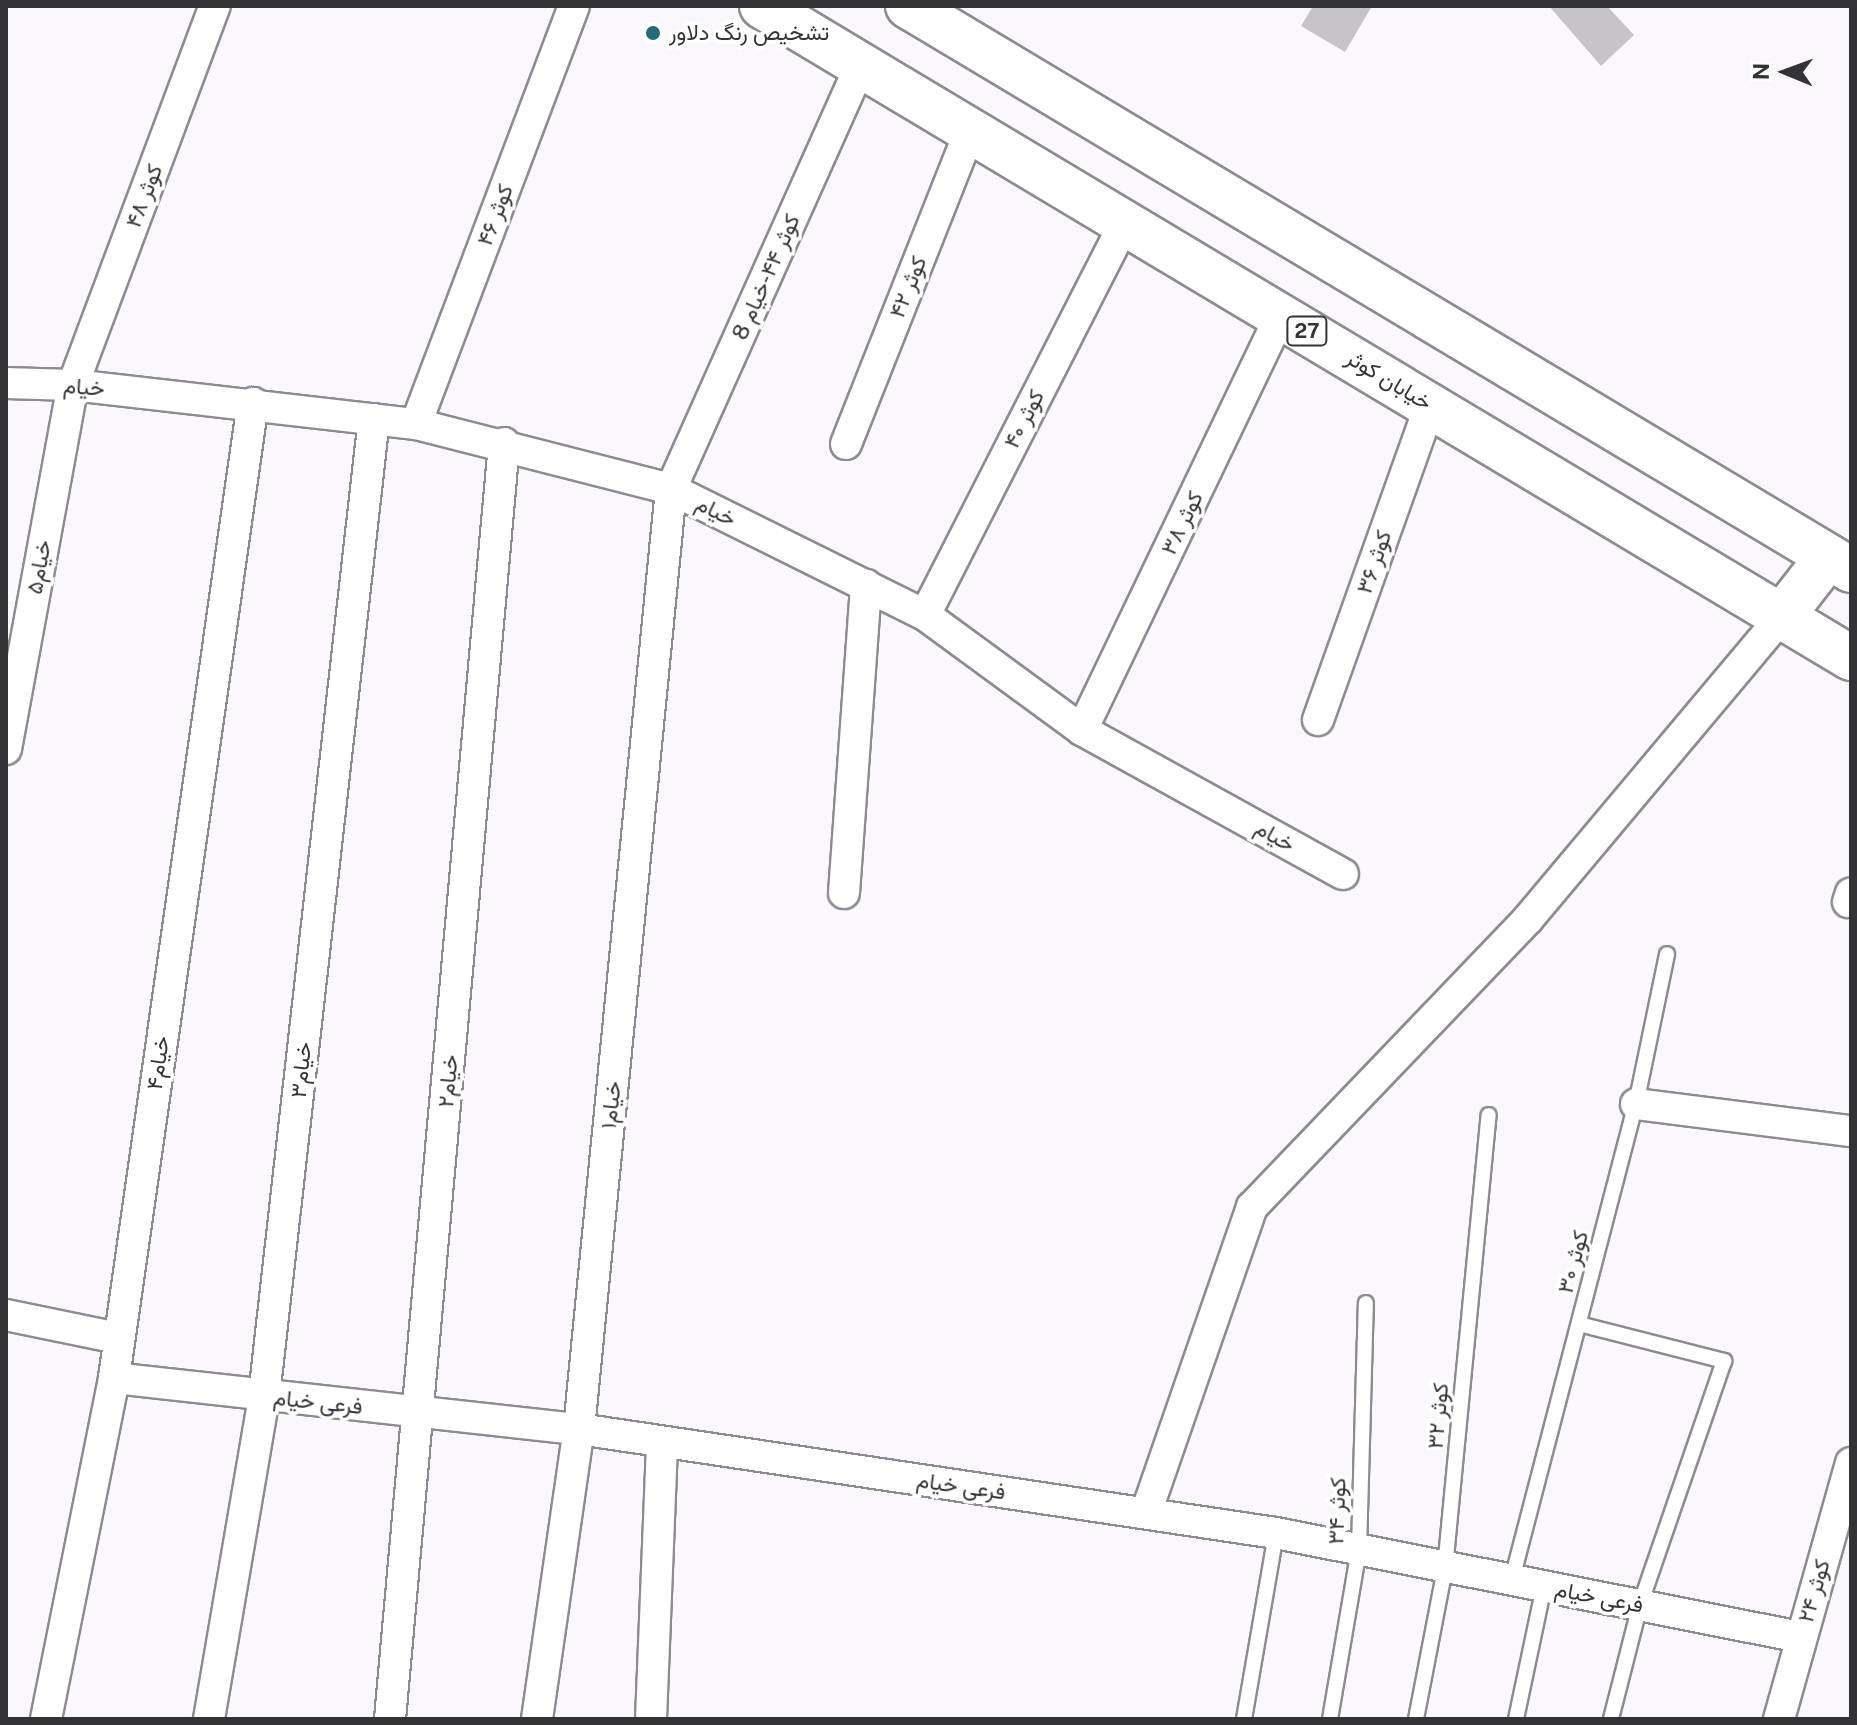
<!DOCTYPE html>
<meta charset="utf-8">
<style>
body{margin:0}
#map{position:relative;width:1857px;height:1725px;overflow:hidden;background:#fbf8fd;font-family:"Public Sans",Vazirmatn,sans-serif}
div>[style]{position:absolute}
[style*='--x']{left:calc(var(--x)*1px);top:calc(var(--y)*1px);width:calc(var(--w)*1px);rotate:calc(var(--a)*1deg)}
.building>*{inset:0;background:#c6c3c9}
.roads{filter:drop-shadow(2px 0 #8d8b8f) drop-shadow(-2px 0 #8d8b8f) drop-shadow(0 2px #8d8b8f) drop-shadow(0 -2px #8d8b8f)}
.lane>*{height:14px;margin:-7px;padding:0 7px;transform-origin:7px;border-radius:7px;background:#fff}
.street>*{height:30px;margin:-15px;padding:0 15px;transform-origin:15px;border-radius:15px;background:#fff}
.primary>*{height:44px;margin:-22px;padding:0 22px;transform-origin:22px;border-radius:22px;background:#fff}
.dots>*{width:22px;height:22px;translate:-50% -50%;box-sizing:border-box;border:4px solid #fff;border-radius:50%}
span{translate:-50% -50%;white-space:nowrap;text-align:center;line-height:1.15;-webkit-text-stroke:7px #fff;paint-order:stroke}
.shield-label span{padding:2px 6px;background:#fff;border:2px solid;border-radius:6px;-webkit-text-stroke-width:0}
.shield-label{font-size:20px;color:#333234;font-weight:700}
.poi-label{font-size:22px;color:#333234}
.left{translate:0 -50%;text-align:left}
.street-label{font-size:22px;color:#333234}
.frame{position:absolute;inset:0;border:8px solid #333234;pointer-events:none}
.north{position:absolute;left:1745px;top:32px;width:80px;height:80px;-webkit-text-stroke:6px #fff;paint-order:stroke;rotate:271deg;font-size:22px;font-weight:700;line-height:32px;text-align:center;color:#333234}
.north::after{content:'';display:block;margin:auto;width:28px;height:36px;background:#333234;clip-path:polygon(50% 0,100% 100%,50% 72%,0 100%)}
</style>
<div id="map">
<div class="building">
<i style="clip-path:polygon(1313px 6px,1372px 6px,1345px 52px,1301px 26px)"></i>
<i style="clip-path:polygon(1549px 6px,1607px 6px,1634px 35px,1601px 66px)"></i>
</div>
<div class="roads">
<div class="lane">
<i style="--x:1579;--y:1324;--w:150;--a:14.3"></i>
<i style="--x:1724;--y:1361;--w:258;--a:109"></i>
<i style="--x:1640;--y:1605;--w:118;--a:104.3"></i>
<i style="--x:1512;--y:1579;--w:491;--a:-75.4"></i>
<i style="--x:1636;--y:1104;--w:153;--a:-78.3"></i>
<i style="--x:1244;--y:1719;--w:189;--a:-80.2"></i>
<i style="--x:1330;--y:1719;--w:172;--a:-80.3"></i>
<i style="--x:1359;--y:1549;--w:246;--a:-88.4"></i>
<i style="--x:1416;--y:1719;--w:154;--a:-79.1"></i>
<i style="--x:1445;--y:1568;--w:455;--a:-84.5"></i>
<i style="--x:1516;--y:1719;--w:136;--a:-78.1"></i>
</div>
<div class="street">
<i style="--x:6;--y:383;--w:67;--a:1.7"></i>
<i style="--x:73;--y:385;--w:345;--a:6.5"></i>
<i style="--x:416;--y:424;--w:263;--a:14.3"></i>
<i style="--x:671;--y:489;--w:284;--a:26.4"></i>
<i style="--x:925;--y:615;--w:195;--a:36.2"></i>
<i style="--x:1082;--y:730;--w:298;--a:28.9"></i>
<i style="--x:416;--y:424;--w:447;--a:-69.3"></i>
<i style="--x:846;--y:444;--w:337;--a:-68.4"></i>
<i style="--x:925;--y:615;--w:439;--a:-63"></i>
<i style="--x:1318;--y:720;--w:334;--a:-70.4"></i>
<i style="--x:1082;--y:730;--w:460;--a:-64.4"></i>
<i style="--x:6;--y:749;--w:370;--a:-79.6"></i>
<i style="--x:73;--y:385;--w:405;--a:-69.5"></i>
<i style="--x:844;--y:893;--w:309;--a:-85.9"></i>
<i style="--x:1848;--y:902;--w:9;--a:-72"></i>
<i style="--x:1636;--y:1104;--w:217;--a:7.2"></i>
<i style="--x:6;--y:1315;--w:114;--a:11.6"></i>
<i style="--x:114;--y:1378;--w:468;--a:6.3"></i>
<i style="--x:579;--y:1429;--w:705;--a:8.49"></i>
<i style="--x:1276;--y:1533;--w:534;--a:11.23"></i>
<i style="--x:1146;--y:1513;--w:324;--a:-70.9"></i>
<i style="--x:1252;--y:1207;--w:399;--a:-46.2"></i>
<i style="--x:1528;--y:919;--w:395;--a:-50"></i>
<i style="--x:46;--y:1719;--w:348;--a:-78.7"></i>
<i style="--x:114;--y:1378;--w:985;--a:-81.89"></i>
<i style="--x:209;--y:1719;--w:328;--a:-80.3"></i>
<i style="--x:264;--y:1396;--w:983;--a:-83.58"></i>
<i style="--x:390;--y:1719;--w:1281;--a:-84.89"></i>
<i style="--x:537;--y:1719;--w:293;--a:-81.8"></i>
<i style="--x:579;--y:1429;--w:944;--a:-84.41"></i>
<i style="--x:671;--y:489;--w:465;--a:-65.9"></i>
<i style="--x:651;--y:1719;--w:277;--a:-87.7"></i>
<i style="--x:1779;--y:1719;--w:266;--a:-74.3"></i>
</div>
<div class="primary">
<i style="--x:762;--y:6;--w:1269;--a:30.91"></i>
<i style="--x:908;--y:6;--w:1099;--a:30.88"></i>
<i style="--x:1782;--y:616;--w:75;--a:-52.1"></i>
</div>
</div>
<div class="dots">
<i style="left:653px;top:33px;background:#246b79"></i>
</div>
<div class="shield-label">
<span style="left:1307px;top:331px">27</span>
</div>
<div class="poi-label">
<span class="left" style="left:669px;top:33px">تشخیص رنگ دلاور</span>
</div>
<div class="street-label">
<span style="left:144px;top:196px;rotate:-69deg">کوثر ۴۸</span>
<span style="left:495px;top:215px;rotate:-69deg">کوثر ۴۶</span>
<span style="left:766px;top:277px;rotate:-66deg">کوثر ۴۴-خیام 8</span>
<span style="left:908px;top:287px;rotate:-68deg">کوثر ۴۲</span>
<span style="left:1389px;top:380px;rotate:31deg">خیابان کوثر</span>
<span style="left:84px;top:387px;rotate:4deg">خیام</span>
<span style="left:1024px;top:419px;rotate:-63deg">کوثر ۴۰</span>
<span style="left:716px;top:511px;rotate:26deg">خیام</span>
<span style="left:1182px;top:523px;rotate:-64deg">کوثر ۳۸</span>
<span style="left:1374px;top:562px;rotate:-71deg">کوثر ۳۶</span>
<span style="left:39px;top:567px;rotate:-80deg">خیام۵</span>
<span style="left:1275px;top:836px;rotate:29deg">خیام</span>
<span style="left:158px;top:1063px;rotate:-82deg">خیام۴</span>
<span style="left:301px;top:1070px;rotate:-84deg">خیام۳</span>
<span style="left:448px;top:1081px;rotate:-85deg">خیام۲</span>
<span style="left:611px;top:1105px;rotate:-84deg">خیام۱</span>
<span style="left:1573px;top:1262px;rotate:-75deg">کوثر ۳۰</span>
<span style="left:318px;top:1402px;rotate:6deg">فرعی خیام</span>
<span style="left:1438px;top:1416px;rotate:-85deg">کوثر ۳۲</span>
<span style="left:961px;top:1486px;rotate:8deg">فرعی خیام</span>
<span style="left:1337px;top:1511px;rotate:-88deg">کوثر ۳۴</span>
<span style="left:1814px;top:1591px;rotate:-74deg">کوثر ۲۴</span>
<span style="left:1599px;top:1597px;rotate:11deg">فرعی خیام</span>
</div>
<div class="frame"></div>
<div class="north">N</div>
</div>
